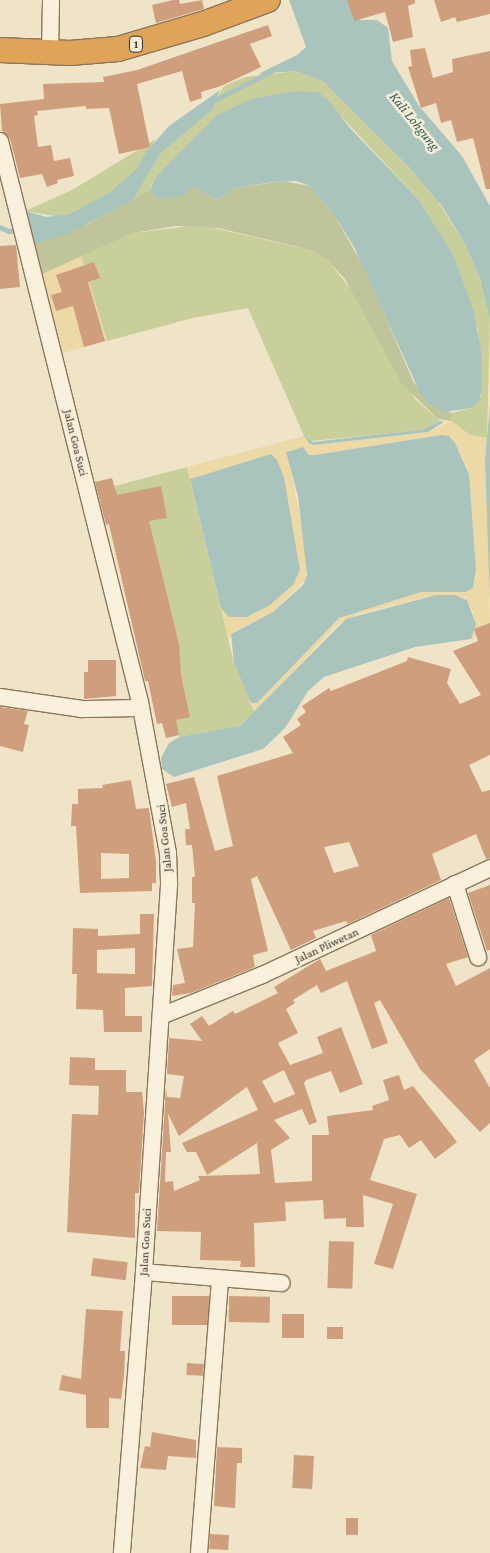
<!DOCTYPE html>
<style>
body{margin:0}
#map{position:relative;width:490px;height:1553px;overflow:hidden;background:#f0e4c8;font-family:"Crimson Pro",serif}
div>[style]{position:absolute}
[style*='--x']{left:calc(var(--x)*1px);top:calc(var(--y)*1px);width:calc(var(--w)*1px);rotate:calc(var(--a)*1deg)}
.green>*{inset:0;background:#c9cf9b}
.sand>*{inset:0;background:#ecd9a5}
.cemetery>*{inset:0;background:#bfc49a}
.water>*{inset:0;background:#a9c4bc}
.stream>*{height:4.5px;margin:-2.25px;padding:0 2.25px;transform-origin:2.25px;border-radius:2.25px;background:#a9c4bc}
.building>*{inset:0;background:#cf9f7d;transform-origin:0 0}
.roads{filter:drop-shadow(1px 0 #8d765c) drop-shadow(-1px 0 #8d765c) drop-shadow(0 1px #8d765c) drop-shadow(0 -1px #8d765c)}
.minor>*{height:16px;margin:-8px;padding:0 8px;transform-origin:8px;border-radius:8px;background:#faf1dc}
.highway>*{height:24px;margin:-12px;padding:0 12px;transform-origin:12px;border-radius:12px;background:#e0a458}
span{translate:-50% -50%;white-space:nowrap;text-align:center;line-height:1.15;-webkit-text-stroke:5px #f7eed8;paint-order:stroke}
.shield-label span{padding:1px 4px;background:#f7eed8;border:1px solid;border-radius:4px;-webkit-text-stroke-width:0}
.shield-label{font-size:11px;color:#3d2e20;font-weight:700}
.street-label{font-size:12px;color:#3d2e20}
.water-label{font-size:14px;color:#2f5d5a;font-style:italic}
</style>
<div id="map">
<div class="green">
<i style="clip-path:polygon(296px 71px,324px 82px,352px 107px,432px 192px,466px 246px,480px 279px,490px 321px,487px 438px,470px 435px,451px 421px,452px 413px,472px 408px,481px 396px,478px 330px,453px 254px,419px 200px,340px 115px,294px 91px,254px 98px,151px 185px,150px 190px,133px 200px,160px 154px,207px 114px,224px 86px,245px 77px)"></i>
<i style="clip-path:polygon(156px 139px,134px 174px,97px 203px,75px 213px,55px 216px,25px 211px,72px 190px)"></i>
<i style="clip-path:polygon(200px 225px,311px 250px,328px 261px,355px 294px,415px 399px,440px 421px,422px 430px,311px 441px,304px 436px,248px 308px,193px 318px,107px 341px,81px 256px,133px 233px)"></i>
<i style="clip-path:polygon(187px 467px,234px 663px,255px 712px,237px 728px,179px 737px,171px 702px,113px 541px,100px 490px)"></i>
</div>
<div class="sand">
<i style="clip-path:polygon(81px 256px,107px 341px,63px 353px,42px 274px)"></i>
<i style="clip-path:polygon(451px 421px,470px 435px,487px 438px,490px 630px,471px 639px,475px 627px,473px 611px,466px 598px,455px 595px,430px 596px,359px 614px,337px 625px,255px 712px,248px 701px,257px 703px,339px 618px,421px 592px,465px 592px,476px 579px,468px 467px,451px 438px,434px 436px,315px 455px,309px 455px,303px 447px,287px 451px,306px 548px,306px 579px,273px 612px,233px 632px,229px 641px,221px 608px,234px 618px,253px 615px,293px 585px,300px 570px,284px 477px,272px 454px,190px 479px,187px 467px,304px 436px,309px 443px,314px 445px,428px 432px)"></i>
</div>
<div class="cemetery">
<i style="clip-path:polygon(283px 181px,310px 186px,333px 213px,365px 269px,413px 381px,431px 405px,452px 413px,451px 421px,438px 419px,402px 384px,345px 279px,328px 261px,311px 250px,218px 228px,176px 226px,133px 233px,42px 274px,34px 244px,88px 224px,150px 190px,157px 199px,192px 186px,217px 200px,235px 188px)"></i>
</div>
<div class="water">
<i style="clip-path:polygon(289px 0,351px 0,360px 20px,377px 20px,388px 28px,392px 61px,419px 106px,462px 156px,490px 206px,490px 321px,480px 279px,466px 246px,442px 206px,407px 165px,324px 82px,296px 71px,258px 74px,297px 55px,306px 47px)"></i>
<i style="clip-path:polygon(220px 90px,212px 110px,160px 154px,133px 200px,70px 233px,34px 244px,25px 211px,47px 217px,75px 213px,111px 194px,134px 174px,146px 152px,169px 126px)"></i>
<i style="clip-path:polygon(294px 91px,318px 92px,330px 102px,349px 127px,419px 200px,453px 254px,474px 312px,481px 351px,482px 389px,479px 401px,472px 408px,444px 412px,431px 405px,421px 395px,354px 247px,333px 213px,310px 186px,296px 181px,273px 182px,235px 188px,217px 200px,192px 186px,184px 196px,157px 199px,150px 190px,156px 177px,217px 115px,254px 98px)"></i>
<i style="clip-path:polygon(490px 405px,490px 601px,485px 459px)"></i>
<i style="clip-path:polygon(440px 421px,444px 422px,428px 432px,314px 445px,309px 443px,304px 436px,313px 442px,364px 436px,422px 430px)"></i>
<i style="clip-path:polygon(441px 435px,449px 436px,455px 443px,469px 474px,476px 570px,473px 588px,465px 592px,421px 592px,339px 618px,257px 703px,251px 703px,234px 663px,231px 634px,273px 612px,303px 585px,307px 575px,298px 496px,286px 452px,303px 447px,309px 455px,315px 455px)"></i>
<i style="clip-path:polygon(271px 454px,277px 460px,284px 477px,300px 570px,293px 585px,270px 605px,247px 617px,229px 617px,221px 608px,190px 479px)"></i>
<i style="clip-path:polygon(436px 595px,455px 595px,467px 600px,476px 624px,471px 639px,415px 647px,324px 677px,308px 691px,285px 728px,263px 749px,174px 777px,162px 769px,161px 758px,169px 743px,179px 737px,240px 726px,346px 619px)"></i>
</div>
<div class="stream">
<i style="--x:213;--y:101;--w:64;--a:-27"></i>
<i style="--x:72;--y:215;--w:44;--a:-28.3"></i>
<i style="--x:111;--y:194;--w:35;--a:-41"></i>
<i style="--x:0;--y:227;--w:10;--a:24"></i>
<i style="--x:9;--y:231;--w:10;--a:-11"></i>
</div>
<div class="building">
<i style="clip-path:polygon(173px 0,179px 0,180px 4px,202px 0,204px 9px,156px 23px,152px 5px)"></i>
<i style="clip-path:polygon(347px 0,415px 0,415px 3px,408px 6px,413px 37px,393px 42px,385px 12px,354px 21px)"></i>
<i style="clip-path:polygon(434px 0,490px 0,490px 14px,457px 22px,455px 17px,441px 22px)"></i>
<i style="clip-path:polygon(268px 25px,272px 36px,250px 44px,261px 67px,221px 86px,201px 92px,202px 98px,190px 102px,182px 71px,137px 84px,150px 147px,119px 154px,109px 108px,86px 109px,86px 106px,37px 111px,38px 115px,34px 116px,38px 147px,51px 145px,54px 161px,70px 158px,74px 176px,57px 180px,58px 183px,47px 187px,42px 174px,20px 178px,10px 139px,2px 131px,0 104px,44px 99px,43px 84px,104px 82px,103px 77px,137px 70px)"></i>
<i style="clip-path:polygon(425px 48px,433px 78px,453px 72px,452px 59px,490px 51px,490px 189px,486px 189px,473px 138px,457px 142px,451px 120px,441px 123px,436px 103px,421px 108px,408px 67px,412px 66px,410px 50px)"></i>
<i style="clip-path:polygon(16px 245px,20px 287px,0 289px,0 246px)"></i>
<i style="clip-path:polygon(94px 262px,100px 278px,88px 282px,105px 341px,84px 347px,73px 306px,56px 311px,51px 295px,62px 292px,56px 275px)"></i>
<i style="clip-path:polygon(112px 478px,117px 495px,161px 486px,167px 518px,149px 521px,179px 644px,181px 676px,190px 717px,176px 720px,179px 735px,166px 738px,162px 723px,157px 724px,148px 681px,145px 681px,109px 524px,106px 525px,95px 482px)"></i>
<i style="clip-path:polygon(evenodd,490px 623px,490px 755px,469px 765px,482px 792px,490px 790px,490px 858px,486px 859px,476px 834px,432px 854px,441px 880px,348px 924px,346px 921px,313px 931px,316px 938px,291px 950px,257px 876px,251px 879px,268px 951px,253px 955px,255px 967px,191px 993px,172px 996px,173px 985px,185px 983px,177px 949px,193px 947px,195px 903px,192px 903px,192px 877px,195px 877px,192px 845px,186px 845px,185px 829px,190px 829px,186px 803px,172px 807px,166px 784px,194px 777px,215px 851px,233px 846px,217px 776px,293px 753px,283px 737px,301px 725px,297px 719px,306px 712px,302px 706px,329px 688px,331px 691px,407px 661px,408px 657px,451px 669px,447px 683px,460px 704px,481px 695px,453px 651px,478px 641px,474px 629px,490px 623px,349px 842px,359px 866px,334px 873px,324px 847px,349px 842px)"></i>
<i style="clip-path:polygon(88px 660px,116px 660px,116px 696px,84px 699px,84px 672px,88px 672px)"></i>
<i style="clip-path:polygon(0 707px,28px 711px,24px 724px,29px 725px,23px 752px,0 746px)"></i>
<i style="clip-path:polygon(evenodd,131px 780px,136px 809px,149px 808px,156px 861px,156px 883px,152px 883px,152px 891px,80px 893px,76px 826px,71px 826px,72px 804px,78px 804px,78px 789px,103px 788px,102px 785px,131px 780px,101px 853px,129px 854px,129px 878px,101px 879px,101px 853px)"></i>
<i style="clip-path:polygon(490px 885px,490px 950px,487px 951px,468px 893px)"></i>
<i style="clip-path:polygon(evenodd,449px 898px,468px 957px,446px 964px,456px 986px,490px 968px,490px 1049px,474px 1060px,490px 1088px,490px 1123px,480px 1132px,420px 1069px,380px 1000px,374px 1003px,388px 1043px,372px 1049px,347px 981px,321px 993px,317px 985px,293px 1000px,295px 1003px,286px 1009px,298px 1033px,278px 1043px,290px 1065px,323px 1053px,317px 1037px,341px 1027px,363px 1084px,340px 1093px,331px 1071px,306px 1080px,304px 1083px,317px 1122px,309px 1125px,302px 1109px,274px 1120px,290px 1138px,271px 1150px,275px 1183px,312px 1181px,312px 1135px,329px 1135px,327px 1116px,373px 1110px,372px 1106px,389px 1100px,383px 1080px,399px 1075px,404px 1090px,413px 1086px,457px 1142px,435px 1159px,421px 1140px,409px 1148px,400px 1135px,384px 1139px,370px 1180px,417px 1194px,393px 1269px,374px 1264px,393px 1204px,363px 1195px,364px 1227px,346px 1227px,346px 1218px,324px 1219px,323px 1200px,285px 1202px,286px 1221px,254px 1223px,255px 1267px,240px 1267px,241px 1261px,200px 1260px,201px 1232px,157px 1231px,166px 1087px,167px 1097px,180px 1098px,184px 1076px,167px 1074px,169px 1038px,202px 1041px,190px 1024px,202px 1016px,209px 1026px,233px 1011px,235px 1014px,278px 993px,274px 987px,320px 959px,326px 971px,376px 951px,371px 935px,449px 898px,284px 1070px,295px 1094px,274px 1103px,262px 1081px,284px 1070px,449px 898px,247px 1087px,258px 1110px,182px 1143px,187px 1152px,196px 1152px,207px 1175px,257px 1143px,260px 1174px,198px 1176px,200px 1180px,174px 1191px,173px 1181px,165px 1182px,166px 1152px,171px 1152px,168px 1114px,179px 1136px,247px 1087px)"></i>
<i style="clip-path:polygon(evenodd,140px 914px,154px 914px,152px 986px,125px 988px,125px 1016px,142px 1016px,142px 1032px,104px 1032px,103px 1010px,76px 1009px,77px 974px,72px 974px,73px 928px,98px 929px,98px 936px,140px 934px,140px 914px,135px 948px,135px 974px,97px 973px,97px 950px,135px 948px)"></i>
<i style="clip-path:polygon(70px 1057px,95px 1058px,95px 1070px,126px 1070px,126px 1092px,142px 1092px,144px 1113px,139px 1193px,135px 1193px,135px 1238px,67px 1232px,72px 1114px,98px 1115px,99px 1086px,69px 1085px)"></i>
<i style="left:329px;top:1241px;width:25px;height:47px;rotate:2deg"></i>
<i style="left:93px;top:1258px;width:35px;height:18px;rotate:7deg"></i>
<i style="left:172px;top:1296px;width:37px;height:29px"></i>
<i style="left:229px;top:1296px;width:41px;height:26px;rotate:1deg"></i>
<i style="clip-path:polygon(86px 1309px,123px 1311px,120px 1351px,125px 1351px,124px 1376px,121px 1399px,109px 1398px,109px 1428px,86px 1428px,86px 1395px,59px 1390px,62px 1375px,81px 1379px)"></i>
<i style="left:282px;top:1314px;width:22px;height:24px"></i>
<i style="left:327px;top:1327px;width:16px;height:12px"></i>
<i style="left:187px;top:1363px;width:17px;height:12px;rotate:3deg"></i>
<i style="clip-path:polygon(152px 1432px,196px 1440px,196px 1458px,168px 1456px,166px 1470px,140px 1468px,145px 1446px,150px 1447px)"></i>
<i style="clip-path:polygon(217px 1447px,242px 1448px,242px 1463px,237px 1463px,235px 1508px,214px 1506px)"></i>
<i style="left:294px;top:1455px;width:20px;height:33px;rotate:3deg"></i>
<i style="left:346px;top:1518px;width:12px;height:17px"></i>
<i style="left:210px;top:1534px;width:19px;height:15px;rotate:3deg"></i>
</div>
<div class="roads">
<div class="minor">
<i style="--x:50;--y:53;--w:53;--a:-88.9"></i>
<i style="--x:0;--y:141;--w:578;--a:75.99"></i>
<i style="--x:140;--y:702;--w:154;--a:79.5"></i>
<i style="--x:168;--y:853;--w:32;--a:88"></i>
<i style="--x:169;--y:885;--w:388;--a:93.7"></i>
<i style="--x:144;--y:1272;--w:282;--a:94.5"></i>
<i style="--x:0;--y:697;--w:83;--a:8.3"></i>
<i style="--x:82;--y:709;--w:59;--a:-1"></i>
<i style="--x:455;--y:884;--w:77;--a:72.5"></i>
<i style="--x:161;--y:1016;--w:109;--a:-22.1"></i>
<i style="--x:262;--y:975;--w:252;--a:-25.1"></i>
<i style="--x:144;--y:1272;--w:138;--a:4.6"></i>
<i style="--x:199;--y:1553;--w:274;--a:-85.6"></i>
</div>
<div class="highway">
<i style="--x:0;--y:50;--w:70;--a:2.5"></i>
<i style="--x:70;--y:53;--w:48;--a:-4.8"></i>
<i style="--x:118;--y:49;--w:89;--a:-16.4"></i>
<i style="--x:203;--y:24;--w:69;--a:-20.3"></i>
</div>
</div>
<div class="shield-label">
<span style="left:136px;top:44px">1</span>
</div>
<div class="street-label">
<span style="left:75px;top:443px;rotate:76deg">Jalan Goa Suci</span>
<span style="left:165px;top:838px;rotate:-96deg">Jalan Goa Suci</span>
<span style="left:327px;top:946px;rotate:-25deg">Jalan Pliwetan</span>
<span style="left:146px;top:1242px;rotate:-87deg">Jalan Goa Suci</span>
</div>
<div class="water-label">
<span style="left:415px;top:121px;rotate:51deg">Kali Lohgung</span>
</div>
</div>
